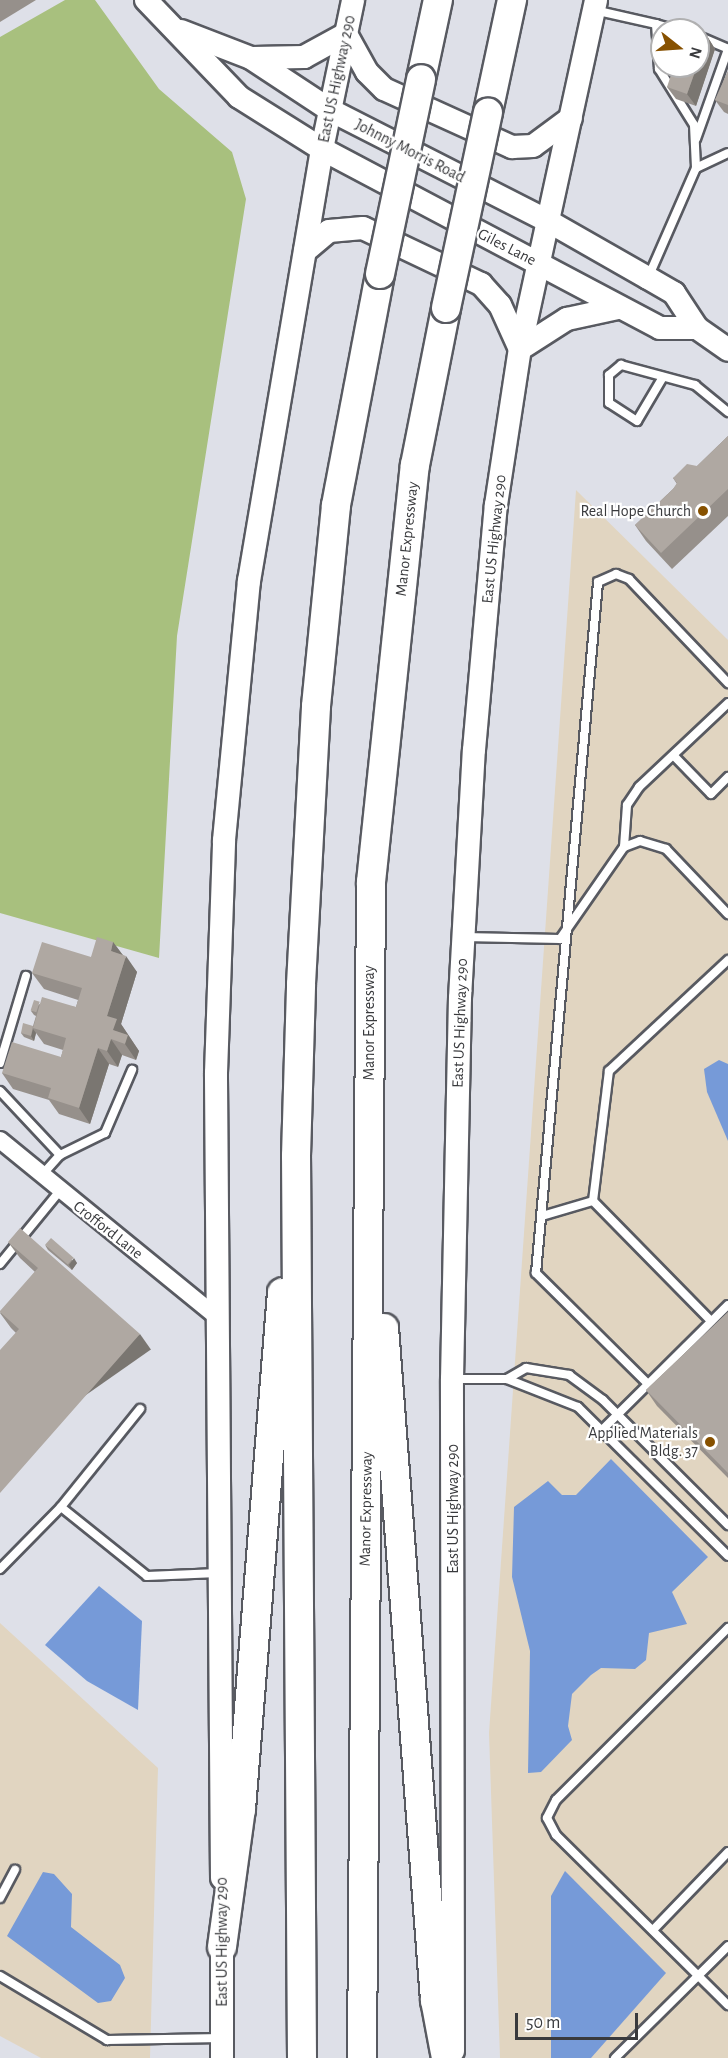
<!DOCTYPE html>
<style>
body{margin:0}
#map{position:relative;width:728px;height:2058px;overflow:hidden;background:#dee0e8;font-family:"Alegreya Sans",sans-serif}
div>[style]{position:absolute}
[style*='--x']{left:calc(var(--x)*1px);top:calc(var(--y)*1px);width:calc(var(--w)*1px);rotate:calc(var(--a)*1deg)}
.industrial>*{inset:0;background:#e1d5c1}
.green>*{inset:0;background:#a8c07e}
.water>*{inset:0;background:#769ad8}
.roads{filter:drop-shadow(2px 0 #585a61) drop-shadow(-2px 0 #585a61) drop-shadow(0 2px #585a61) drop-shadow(0 -2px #585a61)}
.lane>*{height:8px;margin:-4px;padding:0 4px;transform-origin:4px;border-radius:4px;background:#fff}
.street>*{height:16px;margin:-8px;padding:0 8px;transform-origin:8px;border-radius:8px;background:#fff}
.secondary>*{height:22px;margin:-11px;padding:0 11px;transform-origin:11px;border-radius:11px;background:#fff}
.highway>*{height:28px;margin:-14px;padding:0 14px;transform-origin:14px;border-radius:14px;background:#fff}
.bridges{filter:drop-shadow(2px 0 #585a61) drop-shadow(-2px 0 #585a61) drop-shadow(0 2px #585a61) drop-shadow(0 -2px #585a61)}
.highway-bridge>*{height:28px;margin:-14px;padding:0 14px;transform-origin:14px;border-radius:14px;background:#fff}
.wall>*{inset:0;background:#96908b}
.shaded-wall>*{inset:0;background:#7a7671;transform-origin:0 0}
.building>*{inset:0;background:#afa8a2;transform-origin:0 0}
.dots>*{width:16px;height:16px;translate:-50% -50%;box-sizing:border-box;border:3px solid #fff;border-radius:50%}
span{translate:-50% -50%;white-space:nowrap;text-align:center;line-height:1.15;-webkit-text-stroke:4.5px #fff;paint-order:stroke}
.street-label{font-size:16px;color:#393a3d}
.poi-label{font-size:16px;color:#393a3d}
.right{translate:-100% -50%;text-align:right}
.north{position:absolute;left:650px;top:18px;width:60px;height:60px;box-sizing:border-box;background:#fff;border:2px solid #b0b0b1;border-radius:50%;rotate:107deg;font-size:16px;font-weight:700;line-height:24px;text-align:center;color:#393a3d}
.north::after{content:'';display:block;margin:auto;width:21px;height:27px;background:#875100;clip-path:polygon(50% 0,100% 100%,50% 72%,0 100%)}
.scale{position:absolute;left:515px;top:2013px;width:123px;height:27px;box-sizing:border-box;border:3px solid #393a3d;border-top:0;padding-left:8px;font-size:18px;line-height:21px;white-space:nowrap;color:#393a3d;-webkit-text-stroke:4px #fff;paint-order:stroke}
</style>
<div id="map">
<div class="industrial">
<i style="clip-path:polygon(576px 490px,728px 640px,728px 2058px,500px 2058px,489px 1733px)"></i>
<i style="clip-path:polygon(0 1623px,158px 1768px,150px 2058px,41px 2058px,0 2036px)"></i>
</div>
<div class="green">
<i style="clip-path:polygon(65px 0,95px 0,159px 89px,232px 152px,246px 199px,177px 636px,159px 958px,0 913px,0 37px)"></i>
</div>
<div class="water">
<i style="clip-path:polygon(719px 1060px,728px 1064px,728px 1141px,707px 1092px,704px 1069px)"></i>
<i style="clip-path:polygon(611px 1459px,708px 1557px,672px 1592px,687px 1624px,649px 1633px,646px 1660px,635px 1669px,601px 1668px,591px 1675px,572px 1694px,568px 1726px,572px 1740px,541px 1772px,528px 1773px,530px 1651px,512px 1577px,514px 1507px,548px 1481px,562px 1495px,576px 1495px)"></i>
<i style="clip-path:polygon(99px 1586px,142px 1621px,138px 1710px,87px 1681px,45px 1645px)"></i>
<i style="clip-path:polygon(565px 1871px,666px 1973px,591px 2058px,551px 2058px,551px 1896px)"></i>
<i style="clip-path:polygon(43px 1872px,54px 1874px,72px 1894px,71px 1927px,120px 1965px,125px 1978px,111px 2001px,98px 2003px,7px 1936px)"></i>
</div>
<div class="roads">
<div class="lane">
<i style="--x:594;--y:10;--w:64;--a:12.7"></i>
<i style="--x:656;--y:24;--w:45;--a:86.2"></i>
<i style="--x:659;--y:69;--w:66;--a:58"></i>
<i style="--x:694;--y:125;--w:43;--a:87.3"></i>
<i style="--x:696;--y:168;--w:120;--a:113.6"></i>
<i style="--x:656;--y:24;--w:22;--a:16"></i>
<i style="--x:698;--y:36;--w:33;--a:23"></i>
<i style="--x:696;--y:139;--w:96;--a:-70.4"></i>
<i style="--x:696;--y:168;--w:35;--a:-25"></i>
<i style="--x:663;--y:377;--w:51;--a:120.6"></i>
<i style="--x:637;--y:421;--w:33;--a:-147"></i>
<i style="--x:609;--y:403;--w:28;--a:-90"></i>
<i style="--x:609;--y:375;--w:16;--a:-40"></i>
<i style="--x:621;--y:365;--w:77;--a:15.1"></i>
<i style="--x:695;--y:385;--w:43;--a:39.3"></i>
<i style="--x:674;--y:756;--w:53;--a:45.8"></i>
<i style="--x:711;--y:794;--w:24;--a:-45"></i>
<i style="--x:624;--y:847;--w:42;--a:-85.9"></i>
<i style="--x:627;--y:805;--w:22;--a:-56"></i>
<i style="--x:639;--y:787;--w:122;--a:-43.3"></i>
<i style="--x:464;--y:937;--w:96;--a:1.2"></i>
<i style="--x:560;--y:939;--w:112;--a:-55.2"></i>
<i style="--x:624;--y:847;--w:17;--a:-21"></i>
<i style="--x:640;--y:841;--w:27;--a:17"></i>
<i style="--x:666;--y:849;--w:90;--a:46.4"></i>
<i style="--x:0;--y:1063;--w:91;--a:-73.4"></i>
<i style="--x:0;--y:1091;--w:88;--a:46.8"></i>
<i style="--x:41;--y:1176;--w:28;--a:-48"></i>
<i style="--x:60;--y:1155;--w:50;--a:-26.1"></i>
<i style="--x:105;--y:1133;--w:69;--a:-66.8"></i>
<i style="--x:542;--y:1216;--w:53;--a:-16.4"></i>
<i style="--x:0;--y:1264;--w:93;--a:-50.7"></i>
<i style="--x:711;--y:1321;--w:168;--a:-134.5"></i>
<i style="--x:593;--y:1201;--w:131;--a:-83"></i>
<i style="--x:609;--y:1071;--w:163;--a:-43"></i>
<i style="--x:453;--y:1379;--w:54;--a:0"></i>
<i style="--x:507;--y:1379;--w:22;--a:-30"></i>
<i style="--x:526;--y:1368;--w:44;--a:9.2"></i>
<i style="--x:569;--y:1375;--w:42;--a:36.3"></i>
<i style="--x:603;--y:1400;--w:177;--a:45"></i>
<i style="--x:507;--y:1379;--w:76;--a:21.5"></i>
<i style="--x:578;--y:1407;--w:211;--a:44.8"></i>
<i style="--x:648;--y:1384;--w:158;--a:-135.3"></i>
<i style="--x:536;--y:1273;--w:694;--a:-84.87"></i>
<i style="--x:598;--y:582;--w:20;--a:-24"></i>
<i style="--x:616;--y:574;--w:14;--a:21"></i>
<i style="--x:629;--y:579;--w:144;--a:46.4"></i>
<i style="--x:602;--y:1430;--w:177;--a:-44.8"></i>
<i style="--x:61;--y:1507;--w:126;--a:-51.1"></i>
<i style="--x:0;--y:1569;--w:87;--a:-45.5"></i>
<i style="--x:61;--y:1507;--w:110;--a:38.7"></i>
<i style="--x:147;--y:1576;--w:71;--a:-2.4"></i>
<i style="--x:728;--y:1628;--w:243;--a:135"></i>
<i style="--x:556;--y:1800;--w:20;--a:117"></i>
<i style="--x:547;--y:1818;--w:19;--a:62"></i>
<i style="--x:556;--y:1835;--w:242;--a:44.7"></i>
<i style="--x:0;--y:1898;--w:32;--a:-62"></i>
<i style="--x:653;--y:1930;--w:108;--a:-46.1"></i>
<i style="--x:0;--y:1976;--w:125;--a:30.9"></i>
<i style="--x:107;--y:2040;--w:115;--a:-1"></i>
<i style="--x:615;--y:2058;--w:159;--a:-44.7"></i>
</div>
<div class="street">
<i style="--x:0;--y:1140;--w:281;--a:39.2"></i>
</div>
<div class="secondary">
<i style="--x:146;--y:0;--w:134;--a:46.2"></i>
<i style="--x:239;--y:97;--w:98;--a:32.1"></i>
<i style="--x:322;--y:149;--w:382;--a:27.9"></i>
<i style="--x:660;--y:328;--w:37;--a:0"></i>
<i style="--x:181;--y:31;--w:75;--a:21.1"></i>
<i style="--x:251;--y:58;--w:95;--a:33.4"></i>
<i style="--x:330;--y:110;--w:245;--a:27"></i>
<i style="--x:548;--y:221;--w:115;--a:29.7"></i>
<i style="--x:648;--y:278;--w:30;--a:30"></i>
<i style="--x:674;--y:293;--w:42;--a:56.7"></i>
<i style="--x:697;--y:328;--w:38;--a:35"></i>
<i style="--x:346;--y:34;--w:43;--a:61.1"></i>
<i style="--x:367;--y:72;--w:24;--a:45"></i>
<i style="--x:384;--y:89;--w:141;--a:24.4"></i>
<i style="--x:512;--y:147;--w:21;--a:-3"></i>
<i style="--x:533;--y:146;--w:47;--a:-36.4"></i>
<i style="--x:253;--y:58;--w:51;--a:-1.1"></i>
<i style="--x:304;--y:57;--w:48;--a:-28.7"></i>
<i style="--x:305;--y:251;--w:31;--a:-40"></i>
<i style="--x:329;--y:231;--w:34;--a:-5"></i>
<i style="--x:363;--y:228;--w:131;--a:25.4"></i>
<i style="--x:481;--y:284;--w:28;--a:48"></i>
<i style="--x:500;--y:305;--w:48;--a:65.6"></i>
<i style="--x:520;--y:349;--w:56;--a:-32.6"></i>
<i style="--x:567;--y:319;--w:52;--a:-12.2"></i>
<i style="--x:222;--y:1878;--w:805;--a:-90.43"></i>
<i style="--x:216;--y:1073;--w:233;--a:-88"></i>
<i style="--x:224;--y:840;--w:260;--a:-84.5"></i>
<i style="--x:249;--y:581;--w:438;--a:-80.4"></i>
<i style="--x:322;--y:149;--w:152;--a:-78.2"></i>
<i style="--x:453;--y:2051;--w:672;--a:-90.09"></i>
<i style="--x:452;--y:1379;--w:381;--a:-88.8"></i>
<i style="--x:460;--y:998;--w:248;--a:-86.8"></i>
<i style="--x:474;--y:750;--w:246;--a:-84.9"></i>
<i style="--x:496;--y:505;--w:158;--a:-81.3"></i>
<i style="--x:520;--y:349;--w:357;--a:-77.7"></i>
<i style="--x:222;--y:2058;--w:126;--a:-90"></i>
</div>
<div class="highway">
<i style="--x:421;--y:79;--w:81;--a:-77.9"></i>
<i style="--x:488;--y:112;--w:115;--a:-77.9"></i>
<i style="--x:384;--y:1328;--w:674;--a:85.66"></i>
<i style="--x:435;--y:2000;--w:59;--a:79.3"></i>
<i style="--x:222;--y:1947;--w:139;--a:-82.2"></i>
<i style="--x:241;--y:1809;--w:518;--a:-85.46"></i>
<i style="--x:302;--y:2058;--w:902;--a:-90.38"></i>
<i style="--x:296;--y:1156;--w:172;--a:-88.3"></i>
<i style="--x:301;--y:984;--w:278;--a:-86.9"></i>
<i style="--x:316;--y:706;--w:202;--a:-84.3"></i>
<i style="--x:336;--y:505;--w:235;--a:-79.2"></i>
<i style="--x:362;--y:2058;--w:1176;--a:-89.56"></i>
<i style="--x:371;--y:882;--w:419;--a:-84"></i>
<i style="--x:415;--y:465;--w:160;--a:-78.8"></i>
</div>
</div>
<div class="bridges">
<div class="highway-bridge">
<i style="--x:380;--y:274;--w:199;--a:-78.1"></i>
<i style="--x:446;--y:308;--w:200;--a:-77.9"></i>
</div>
</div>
<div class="wall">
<i style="clip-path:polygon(0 0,36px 0,0 22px)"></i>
<i style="clip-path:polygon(707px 36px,715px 49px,696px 106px,676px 99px,667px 87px)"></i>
<i style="clip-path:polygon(728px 71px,728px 114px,724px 112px,715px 100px)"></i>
<i style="clip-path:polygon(728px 436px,728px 516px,672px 569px,646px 541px,635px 525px,673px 489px,677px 484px,673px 478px,697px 466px)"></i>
<i style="clip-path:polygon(113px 942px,122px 954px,137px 972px,121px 1024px,139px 1051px,136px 1060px,122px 1055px,118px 1067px,109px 1064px,90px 1124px,59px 1114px,49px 1100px,13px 1089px,2px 1073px,61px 1057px,63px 1050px,44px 1044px,36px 1033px,34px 1041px,24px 1037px,21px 1033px,33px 1026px,36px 1016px,34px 1015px,31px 1011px,41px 1003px,76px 1007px,78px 1000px,44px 989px,32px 973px,91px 957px)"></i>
<i style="clip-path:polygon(8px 1242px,151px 1350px,16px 1333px,11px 1328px,0 1313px,35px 1272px,20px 1258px)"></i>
<i style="clip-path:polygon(45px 1245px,77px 1263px,72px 1270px,48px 1250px)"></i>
<i style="clip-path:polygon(728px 1312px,728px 1478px,657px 1406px,646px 1390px)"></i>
</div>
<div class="shaded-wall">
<i style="clip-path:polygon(707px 36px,715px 49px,696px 106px,687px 94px,697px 66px,698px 66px,698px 62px)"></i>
<i style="clip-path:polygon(113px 942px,125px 958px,111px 951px)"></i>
<i style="clip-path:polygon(126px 956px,137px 972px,121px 1024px,139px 1051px,136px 1060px,125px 1044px,113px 1030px,107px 1016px)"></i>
<i style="clip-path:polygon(33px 1029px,36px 1033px,34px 1041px,31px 1036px)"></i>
<i style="clip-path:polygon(111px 1039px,122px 1055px,118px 1067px,107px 1051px)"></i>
<i style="clip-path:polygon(98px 1048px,109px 1064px,90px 1124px,79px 1108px)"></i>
<i style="clip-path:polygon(74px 1258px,77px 1263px,72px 1270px,69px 1265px)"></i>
<i style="left:140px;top:1334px;width:19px;height:212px;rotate:55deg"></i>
</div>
<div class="building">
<i style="clip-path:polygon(698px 33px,707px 36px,698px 62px)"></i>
<i style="clip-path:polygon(674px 66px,697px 66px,687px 94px,667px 87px)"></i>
<i style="clip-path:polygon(728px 71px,728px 105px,715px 100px)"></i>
<i style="clip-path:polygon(728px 436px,728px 489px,661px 553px,635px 525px,673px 489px,677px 483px,673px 478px,687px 464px,697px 466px)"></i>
<i style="clip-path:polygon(97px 937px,113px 942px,111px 951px,126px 956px,107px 1016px,117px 1019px,113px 1030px,128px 1035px,125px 1044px,111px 1039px,107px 1051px,98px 1048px,79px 1108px,48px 1098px,51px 1088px,2px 1073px,12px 1042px,61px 1057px,66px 1038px,33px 1028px,42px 997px,76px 1007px,82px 988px,32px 973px,42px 942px,91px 957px)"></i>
<i style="left:34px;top:1000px;width:6px;height:11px;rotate:18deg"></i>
<i style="clip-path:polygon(23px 1023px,33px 1026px,31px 1036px,21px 1033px)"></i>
<i style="clip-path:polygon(20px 1228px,140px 1334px,0 1493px,0 1350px,19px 1329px,0 1312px,0 1311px,38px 1268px,8px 1242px)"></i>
<i style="left:51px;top:1238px;width:30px;height:9px;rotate:41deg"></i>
<i style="clip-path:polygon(728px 1312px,728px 1473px,646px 1390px)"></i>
</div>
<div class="dots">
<i style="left:703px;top:511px;background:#875100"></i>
<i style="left:710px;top:1442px;background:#875100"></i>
</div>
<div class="street-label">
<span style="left:337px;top:79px;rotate:-78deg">East US Highway 290</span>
<span style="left:410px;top:151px;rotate:27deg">Johnny Morris Road</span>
<span style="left:507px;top:247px;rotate:27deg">Giles Lane</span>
<span style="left:407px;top:539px;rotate:-84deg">Manor Expressway</span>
<span style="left:494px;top:539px;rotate:-84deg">East US Highway 290</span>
<span style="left:369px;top:1023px;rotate:-90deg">Manor Expressway</span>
<span style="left:460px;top:1023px;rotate:-88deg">East US Highway 290</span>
<span style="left:108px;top:1230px;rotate:38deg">Crofford Lane</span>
<span style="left:366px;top:1509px;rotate:-89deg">Manor Expressway</span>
<span style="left:453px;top:1509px;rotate:-90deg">East US Highway 290</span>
<span style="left:222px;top:1942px;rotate:-90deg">East US Highway 290</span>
</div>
<div class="poi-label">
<span class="right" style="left:691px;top:511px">Real Hope Church</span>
<span class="right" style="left:698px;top:1442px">Applied Materials<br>Bldg. 37</span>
</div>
<div class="north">N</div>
<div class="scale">50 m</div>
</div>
